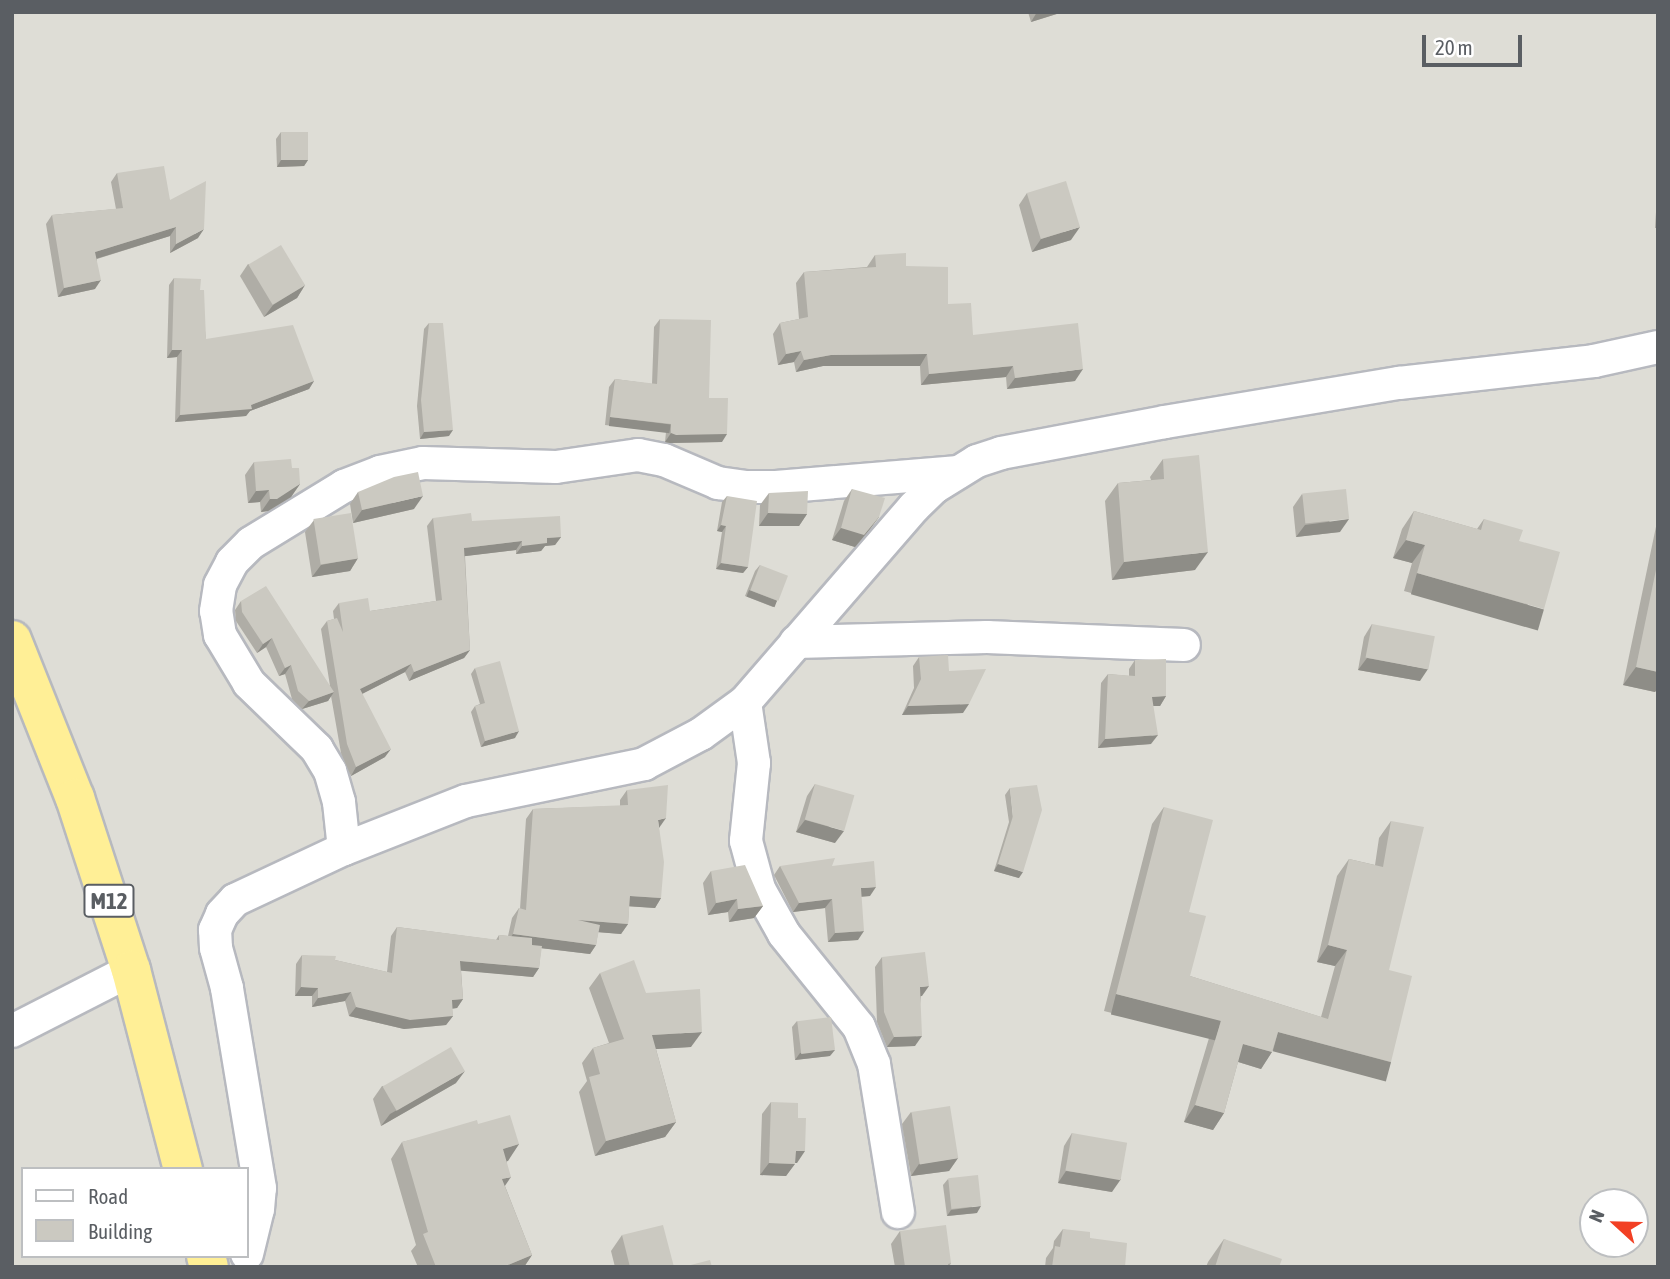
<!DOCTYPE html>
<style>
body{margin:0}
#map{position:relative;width:1670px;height:1279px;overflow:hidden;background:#eeece2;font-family:"Asap Condensed",sans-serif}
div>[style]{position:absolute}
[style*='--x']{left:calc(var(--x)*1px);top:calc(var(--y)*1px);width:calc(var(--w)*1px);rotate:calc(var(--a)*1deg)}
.industrial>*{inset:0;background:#deddd6}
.roads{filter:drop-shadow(2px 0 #b7b9bf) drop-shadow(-2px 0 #b7b9bf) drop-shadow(0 2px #b7b9bf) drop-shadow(0 -2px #b7b9bf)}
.minor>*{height:32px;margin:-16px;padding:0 16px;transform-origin:16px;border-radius:16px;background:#fff}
.trunk>*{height:38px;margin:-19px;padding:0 19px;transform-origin:19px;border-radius:19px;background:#ffef96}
.wall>*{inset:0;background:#afada6}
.shaded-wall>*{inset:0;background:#8e8d87;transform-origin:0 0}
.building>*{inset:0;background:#cbc9c1;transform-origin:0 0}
span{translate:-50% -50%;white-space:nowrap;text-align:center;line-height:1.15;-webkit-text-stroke:5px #fff;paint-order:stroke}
.shield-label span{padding:2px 5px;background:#fff;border:2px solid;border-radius:5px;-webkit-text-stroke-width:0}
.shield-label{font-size:23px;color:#5a5e63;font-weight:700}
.frame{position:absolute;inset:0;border:14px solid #5a5e63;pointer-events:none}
.legend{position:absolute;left:21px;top:1167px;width:228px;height:91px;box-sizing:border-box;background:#fff;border:2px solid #bdbfc1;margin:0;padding:9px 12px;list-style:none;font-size:21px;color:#5a5e63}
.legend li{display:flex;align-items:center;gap:14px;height:35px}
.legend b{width:35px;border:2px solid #bdbfc1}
.north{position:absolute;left:1579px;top:1188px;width:70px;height:70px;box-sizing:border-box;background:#fff;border:2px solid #bdbfc1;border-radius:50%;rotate:292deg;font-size:19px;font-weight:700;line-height:28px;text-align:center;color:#5a5e63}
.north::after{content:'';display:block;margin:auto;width:24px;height:32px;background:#f24024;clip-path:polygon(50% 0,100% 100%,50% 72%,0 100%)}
.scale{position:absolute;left:1422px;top:35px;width:100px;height:32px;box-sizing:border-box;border:4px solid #5a5e63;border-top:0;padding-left:9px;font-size:21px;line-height:24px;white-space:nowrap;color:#5a5e63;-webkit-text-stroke:5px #fff;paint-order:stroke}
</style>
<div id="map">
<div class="industrial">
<i style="clip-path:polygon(evenodd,12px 12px,1658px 12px,1658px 1267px,12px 1267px,12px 12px,23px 1169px,247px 1169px,247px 1256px,23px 1256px,23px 1169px,12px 12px,1593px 1202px,1635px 1202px,1635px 1244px,1593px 1244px,1593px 1202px)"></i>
</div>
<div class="roads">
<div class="minor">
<i style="--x:796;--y:642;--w:191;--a:-1.5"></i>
<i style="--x:987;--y:637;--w:197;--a:2.3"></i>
<i style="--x:745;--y:702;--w:62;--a:81.6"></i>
<i style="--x:754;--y:763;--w:78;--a:95.9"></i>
<i style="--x:746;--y:841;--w:50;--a:74.8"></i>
<i style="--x:759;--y:889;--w:51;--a:60.9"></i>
<i style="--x:784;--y:934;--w:119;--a:51.1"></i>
<i style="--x:859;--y:1027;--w:40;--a:68"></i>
<i style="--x:874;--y:1064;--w:150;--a:80.8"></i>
<i style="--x:344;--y:849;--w:47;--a:-96.1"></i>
<i style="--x:339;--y:802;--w:32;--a:-106"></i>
<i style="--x:330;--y:771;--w:26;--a:-121"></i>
<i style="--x:317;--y:749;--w:95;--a:-135.9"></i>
<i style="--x:249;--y:683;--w:56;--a:-121.1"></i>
<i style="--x:220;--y:635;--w:24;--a:-99"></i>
<i style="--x:216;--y:611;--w:26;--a:-81"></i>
<i style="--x:220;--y:585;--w:26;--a:-62"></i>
<i style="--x:232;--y:562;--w:27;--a:-45"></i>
<i style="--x:251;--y:543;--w:109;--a:-31.5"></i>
<i style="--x:344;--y:486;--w:39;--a:-21"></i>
<i style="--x:380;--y:472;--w:44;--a:-11.8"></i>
<i style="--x:423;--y:463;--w:133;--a:1.7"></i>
<i style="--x:556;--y:467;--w:83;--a:-8.3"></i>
<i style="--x:638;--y:455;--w:26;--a:11"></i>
<i style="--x:664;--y:460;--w:59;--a:23.1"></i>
<i style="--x:718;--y:483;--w:27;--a:8"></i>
<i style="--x:745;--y:487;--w:31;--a:0"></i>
<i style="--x:776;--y:487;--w:183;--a:-4.7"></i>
<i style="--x:12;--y:1031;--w:134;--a:-27.1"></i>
<i style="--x:247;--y:1254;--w:46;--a:-76.3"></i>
<i style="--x:258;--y:1209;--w:21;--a:-85"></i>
<i style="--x:260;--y:1188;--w:203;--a:-99.4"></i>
<i style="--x:227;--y:988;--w:41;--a:-105.4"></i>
<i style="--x:216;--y:948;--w:18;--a:-93"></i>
<i style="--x:215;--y:930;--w:17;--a:-66"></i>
<i style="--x:222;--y:914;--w:19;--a:-47"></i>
<i style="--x:235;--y:900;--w:120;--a:-25.1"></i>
<i style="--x:344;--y:849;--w:131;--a:-21.5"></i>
<i style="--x:466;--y:801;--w:182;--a:-11.7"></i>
<i style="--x:644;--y:764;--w:64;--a:-27.8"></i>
<i style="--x:701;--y:734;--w:54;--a:-36"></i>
<i style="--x:745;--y:702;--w:258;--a:-49.1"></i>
<i style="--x:914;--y:507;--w:29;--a:-44"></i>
<i style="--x:935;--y:487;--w:49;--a:-31.8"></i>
<i style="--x:977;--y:461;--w:25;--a:-18"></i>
<i style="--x:1001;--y:453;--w:167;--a:-10.7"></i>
<i style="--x:1165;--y:422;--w:237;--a:-9.5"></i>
<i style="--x:1399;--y:383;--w:196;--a:-6.4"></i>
<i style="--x:1594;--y:361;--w:66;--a:-12.3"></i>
</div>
<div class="trunk">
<i style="--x:12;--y:640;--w:170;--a:68.3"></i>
<i style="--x:75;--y:798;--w:181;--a:72"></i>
<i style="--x:131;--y:970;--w:206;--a:75.4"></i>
<i style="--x:206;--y:1256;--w:11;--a:75"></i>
</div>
</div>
<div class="wall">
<i style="clip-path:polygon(1028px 12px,1063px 12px,1031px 22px)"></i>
<i style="clip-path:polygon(281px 132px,308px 160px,304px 166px,277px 167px,276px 139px)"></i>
<i style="clip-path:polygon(117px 173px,170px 200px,198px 238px,170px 253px,170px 236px,97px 259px,95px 289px,58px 297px,46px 224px,52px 215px,116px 209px,111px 182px)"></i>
<i style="clip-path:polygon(1658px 180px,1658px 228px,1655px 228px)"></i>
<i style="clip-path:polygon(1027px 193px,1071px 240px,1032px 252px,1019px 205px)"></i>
<i style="clip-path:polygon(875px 255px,906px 266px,948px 304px,973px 335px,1075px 381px,1007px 389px,1006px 377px,921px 385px,920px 366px,823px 366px,796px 372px,794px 362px,778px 365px,773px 334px,780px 323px,799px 319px,796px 283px,804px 272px,867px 267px)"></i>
<i style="clip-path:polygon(248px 264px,305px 285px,297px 298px,264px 317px,240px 276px)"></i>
<i style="clip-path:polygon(174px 278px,200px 290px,206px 339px,314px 381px,309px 389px,250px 411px,246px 416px,175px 422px,177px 357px,167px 358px,169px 285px)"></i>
<i style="clip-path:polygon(660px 319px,709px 398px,722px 442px,670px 443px,665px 442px,666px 432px,605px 425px,609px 387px,615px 379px,652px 384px,654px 327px)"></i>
<i style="clip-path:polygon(429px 323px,449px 436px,420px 439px,417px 406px,424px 329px)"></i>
<i style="clip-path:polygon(1163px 459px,1195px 570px,1112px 580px,1105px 501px,1118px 483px,1151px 480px,1150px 477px)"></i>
<i style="clip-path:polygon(254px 462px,292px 468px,300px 484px,291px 497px,268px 511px,261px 512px,260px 502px,248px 503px,245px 475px)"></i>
<i style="clip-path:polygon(852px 489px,879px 517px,870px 529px,855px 547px,832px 540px,844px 501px)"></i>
<i style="clip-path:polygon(358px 492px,414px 509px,353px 523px,350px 504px)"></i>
<i style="clip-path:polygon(769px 493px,807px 514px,799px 526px,759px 526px,760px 505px)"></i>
<i style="clip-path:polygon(1302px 494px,1340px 532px,1296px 537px,1293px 507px)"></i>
<i style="clip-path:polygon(727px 496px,748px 567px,743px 573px,716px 569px,722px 532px,717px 531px,722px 502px)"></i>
<i style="clip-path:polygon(1414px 511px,1477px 529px,1484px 519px,1519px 541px,1531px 627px,1404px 591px,1412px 563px,1393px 558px,1402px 529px)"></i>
<i style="clip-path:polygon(1658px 517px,1658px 688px,1655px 692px,1623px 685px)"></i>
<i style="clip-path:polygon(433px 518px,472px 521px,561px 537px,555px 545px,545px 546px,541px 551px,516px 554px,516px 550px,465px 556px,470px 650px,464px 658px,409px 681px,405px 672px,362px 694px,385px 757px,351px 776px,341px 753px,331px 696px,328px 701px,302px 709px,292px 699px,285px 674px,279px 676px,266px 647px,257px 653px,236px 621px,235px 610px,241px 601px,330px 686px,321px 629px,327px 621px,334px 619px,333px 611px,339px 603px,370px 611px,436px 601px,427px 526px)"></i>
<i style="clip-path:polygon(314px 520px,358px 558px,350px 571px,312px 577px,305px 532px)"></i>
<i style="clip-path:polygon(760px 565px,777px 601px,773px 607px,745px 596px,755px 571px)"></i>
<i style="clip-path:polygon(1372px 624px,1420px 681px,1358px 670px,1364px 637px)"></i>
<i style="clip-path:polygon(919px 657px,949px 671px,963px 713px,902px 715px,914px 688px,913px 666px)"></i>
<i style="clip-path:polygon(1135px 660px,1166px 696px,1160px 706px,1153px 706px,1151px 744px,1098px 748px,1101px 683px,1108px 674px,1129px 676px,1129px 669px)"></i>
<i style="clip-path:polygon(475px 668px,515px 738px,481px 747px,471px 712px,475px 706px,480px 704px,471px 674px)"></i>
<i style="clip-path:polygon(815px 784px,835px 843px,796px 832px,807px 796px)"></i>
<i style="clip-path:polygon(1010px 788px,1019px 878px,994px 871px,1009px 822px,1005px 795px)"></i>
<i style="clip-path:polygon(627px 790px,659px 828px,661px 898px,655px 908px,629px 906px,628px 924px,621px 934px,598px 932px,596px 945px,590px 954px,541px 948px,539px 968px,533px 977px,461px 970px,463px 999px,457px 1008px,452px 1009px,453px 1016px,446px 1025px,404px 1029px,349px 1016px,345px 1001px,312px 1007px,312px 996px,295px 996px,296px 964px,302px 955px,335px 960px,387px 972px,391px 936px,397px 927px,496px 940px,499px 935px,508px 936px,512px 918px,519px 908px,520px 909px,526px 819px,533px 809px,620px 806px,620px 800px)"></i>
<i style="clip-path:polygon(1164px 807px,1189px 912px,1190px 976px,1321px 1017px,1335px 966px,1317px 962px,1337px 876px,1349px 859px,1375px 865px,1379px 838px,1391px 821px,1389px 970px,1391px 1062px,1379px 1079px,1273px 1050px,1261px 1069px,1238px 1062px,1224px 1113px,1213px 1130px,1184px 1122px,1209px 1038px,1104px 1011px,1152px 824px)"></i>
<i style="clip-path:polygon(780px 866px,832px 866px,870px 896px,861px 897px,858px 940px,828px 942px,825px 908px,793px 912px,774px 875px)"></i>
<i style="clip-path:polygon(711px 871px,763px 906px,754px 918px,729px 922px,728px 912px,708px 915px,703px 883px)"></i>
<i style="clip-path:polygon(882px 957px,922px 996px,921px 996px,915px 1046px,887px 1047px,877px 1022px,875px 967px)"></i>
<i style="clip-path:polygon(600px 973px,646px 993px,691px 1047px,656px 1049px,676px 1122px,665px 1137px,595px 1156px,579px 1092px,587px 1081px,582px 1063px,593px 1048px,609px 1043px,589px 988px)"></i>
<i style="clip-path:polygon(797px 1021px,830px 1056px,795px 1060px,792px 1027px)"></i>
<i style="clip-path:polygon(456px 1083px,381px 1126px,373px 1099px,382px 1086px)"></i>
<i style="clip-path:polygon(771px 1102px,797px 1163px,795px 1163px,786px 1176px,760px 1175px,762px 1114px)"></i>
<i style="clip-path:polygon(911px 1112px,958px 1158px,949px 1171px,911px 1176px,902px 1124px)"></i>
<i style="clip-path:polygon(478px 1124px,519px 1144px,507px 1161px,505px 1186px,532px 1255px,524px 1267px,418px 1267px,411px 1251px,416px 1245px,391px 1159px,402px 1142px)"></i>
<i style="clip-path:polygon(1072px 1133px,1112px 1192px,1058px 1183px,1064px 1146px)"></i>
<i style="clip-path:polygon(948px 1179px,977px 1213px,947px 1216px,943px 1185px)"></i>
<i style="clip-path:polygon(1063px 1229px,1090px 1238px,1125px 1267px,1045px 1267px,1046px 1258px,1053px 1248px,1054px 1241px)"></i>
<i style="clip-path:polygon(900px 1231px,951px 1263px,949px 1267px,895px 1267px,891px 1244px)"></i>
<i style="clip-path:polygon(622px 1235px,674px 1267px,615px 1267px,611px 1251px)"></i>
<i style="clip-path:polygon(1224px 1239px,1279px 1267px,1206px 1267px,1208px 1262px)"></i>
</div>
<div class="shaded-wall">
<i style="clip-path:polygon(1037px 12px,1063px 12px,1031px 22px)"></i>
<i style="clip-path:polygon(281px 160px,308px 160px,304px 166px,277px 167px)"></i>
<i style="clip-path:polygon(176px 227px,170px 236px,89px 261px,95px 252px)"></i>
<i style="clip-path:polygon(1080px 227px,1071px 240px,1032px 252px,1041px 239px)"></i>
<i style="clip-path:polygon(204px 229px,198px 238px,170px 253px,176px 244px)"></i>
<i style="clip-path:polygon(101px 280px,95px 289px,58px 297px,64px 288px)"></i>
<i style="clip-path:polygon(305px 285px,297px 298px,264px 317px,273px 305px)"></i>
<i style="clip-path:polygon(172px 350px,182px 350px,177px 357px,167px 358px)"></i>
<i style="clip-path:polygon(801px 351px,794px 362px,778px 365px,786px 354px)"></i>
<i style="clip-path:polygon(927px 354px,920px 366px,823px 366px,796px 372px,804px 360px,831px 355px)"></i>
<i style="clip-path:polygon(1013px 366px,1006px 377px,921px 385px,929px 374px)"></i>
<i style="clip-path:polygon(1083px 369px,1075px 381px,1007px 389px,1015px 378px)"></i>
<i style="clip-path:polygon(314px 381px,309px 389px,250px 411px,246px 416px,175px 422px,180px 415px,251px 405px)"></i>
<i style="left:610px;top:417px;width:61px;height:9px;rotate:7deg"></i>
<i style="clip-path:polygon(453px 430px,449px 436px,420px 439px,424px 432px)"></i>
<i style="clip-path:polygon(671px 433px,727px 434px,722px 442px,670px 443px,665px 442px)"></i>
<i style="clip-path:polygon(300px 484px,291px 497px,268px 511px,261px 512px,270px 499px)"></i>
<i style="clip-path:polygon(269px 490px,260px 502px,248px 503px,256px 491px)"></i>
<i style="clip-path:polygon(423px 496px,414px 509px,353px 523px,362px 510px)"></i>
<i style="clip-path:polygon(768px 513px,807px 514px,799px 526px,759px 526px)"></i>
<i style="clip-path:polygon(879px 517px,870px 529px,855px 547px,832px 540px,841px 528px)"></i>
<i style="clip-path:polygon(1349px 519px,1340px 532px,1296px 537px,1305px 525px)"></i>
<i style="clip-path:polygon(721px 525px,726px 526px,722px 532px,717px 531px)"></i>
<i style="clip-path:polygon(561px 537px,555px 545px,545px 546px,541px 551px,516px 554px,522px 546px,547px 538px)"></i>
<i style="clip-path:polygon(1406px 540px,1425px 545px,1412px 563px,1393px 558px)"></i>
<i style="clip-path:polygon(522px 541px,516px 550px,458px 557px,464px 548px)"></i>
<i style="clip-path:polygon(1208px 552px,1195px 570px,1112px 580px,1124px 562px)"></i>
<i style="clip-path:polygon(358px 558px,350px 571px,312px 577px,321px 565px)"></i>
<i style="clip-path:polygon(721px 563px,748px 567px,743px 573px,716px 569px)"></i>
<i style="left:1417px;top:573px;width:132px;height:22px;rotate:16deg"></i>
<i style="left:749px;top:590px;width:30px;height:7px;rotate:21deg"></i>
<i style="clip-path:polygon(272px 638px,266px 647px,257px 653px,263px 644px)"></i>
<i style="clip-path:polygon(470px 650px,464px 658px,409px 681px,414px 672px)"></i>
<i style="clip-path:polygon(1367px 658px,1428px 669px,1420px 681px,1358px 670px)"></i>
<i style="clip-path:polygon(411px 664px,405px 672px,354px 698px,360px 689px)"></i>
<i style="clip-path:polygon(291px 665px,285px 674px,279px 676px,285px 668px)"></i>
<i style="clip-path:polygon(1636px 667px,1658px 672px,1658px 688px,1655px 692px,1623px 685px)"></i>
<i style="clip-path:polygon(334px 692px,328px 701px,302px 709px,309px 701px)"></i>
<i style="clip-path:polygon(1166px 696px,1160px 706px,1145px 706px,1152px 697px)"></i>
<i style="clip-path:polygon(969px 704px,963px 713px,902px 715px,908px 706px)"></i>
<i style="clip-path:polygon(519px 731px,515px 738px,481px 747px,485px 741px)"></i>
<i style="clip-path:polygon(1158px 735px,1151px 744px,1098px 748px,1105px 739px)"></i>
<i style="clip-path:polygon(391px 749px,385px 757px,351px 776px,356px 767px)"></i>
<i style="clip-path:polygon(666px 818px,659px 828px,658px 820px)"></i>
<i style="clip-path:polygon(805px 820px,844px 831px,835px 843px,796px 832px)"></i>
<i style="clip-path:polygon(998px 864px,1023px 872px,1019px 878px,994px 871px)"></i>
<i style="clip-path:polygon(876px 887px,870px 896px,854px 897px,861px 888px)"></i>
<i style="clip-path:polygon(630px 896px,661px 898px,655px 908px,624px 906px)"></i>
<i style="clip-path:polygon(737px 899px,728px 912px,708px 915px,716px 903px)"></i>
<i style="clip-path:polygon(832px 899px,825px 908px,793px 912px,799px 903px)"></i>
<i style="clip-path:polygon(763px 906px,754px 918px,729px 922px,738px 909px)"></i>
<i style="clip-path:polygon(578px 920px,628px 924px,621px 934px,571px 930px)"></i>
<i style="clip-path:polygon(864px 931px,858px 940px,828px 942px,835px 933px)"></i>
<i style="clip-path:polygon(513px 934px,596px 945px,590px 954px,506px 944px)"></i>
<i style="clip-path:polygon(1328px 945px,1347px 950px,1335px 966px,1317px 962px)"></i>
<i style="clip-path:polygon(460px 961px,539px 968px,533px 977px,453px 970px)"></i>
<i style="clip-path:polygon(929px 986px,922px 996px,913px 997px,920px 987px)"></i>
<i style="clip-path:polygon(301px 987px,318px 988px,312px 996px,295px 996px)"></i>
<i style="clip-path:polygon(351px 992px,345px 1001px,312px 1007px,318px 998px)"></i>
<i style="left:1116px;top:994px;width:108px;height:21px;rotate:14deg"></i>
<i style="clip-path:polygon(463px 999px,457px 1008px,445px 1009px,452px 1000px)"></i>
<i style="clip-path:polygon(356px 1007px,453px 1016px,446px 1025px,404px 1029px,349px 1016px)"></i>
<i style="clip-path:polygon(702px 1032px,691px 1047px,641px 1050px,652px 1035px)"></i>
<i style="left:1278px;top:1032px;width:117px;height:20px;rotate:15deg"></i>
<i style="clip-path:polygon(922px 1036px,915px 1046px,887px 1047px,894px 1037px)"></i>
<i style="clip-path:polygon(1243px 1044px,1272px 1052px,1261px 1069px,1232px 1060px)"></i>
<i style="clip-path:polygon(835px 1050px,830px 1056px,795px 1060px,800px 1053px)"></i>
<i style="clip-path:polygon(465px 1071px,456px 1083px,381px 1126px,390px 1114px)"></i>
<i style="clip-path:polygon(1195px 1105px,1224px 1113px,1213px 1130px,1184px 1122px)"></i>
<i style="clip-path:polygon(676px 1122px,665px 1137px,595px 1156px,606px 1141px)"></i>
<i style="clip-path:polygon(519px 1144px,508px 1161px,492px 1165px,503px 1149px)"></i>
<i style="clip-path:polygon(796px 1151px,805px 1151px,797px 1163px,787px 1163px)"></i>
<i style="clip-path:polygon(958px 1158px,949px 1171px,911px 1176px,919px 1164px)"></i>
<i style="clip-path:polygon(769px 1163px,795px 1164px,786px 1176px,760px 1175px)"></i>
<i style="clip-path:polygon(1066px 1171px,1121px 1179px,1112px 1192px,1058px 1183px)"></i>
<i style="clip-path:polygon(511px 1177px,500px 1193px,502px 1179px)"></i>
<i style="clip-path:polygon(981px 1206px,977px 1213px,947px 1216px,951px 1210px)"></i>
<i style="clip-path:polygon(532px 1255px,524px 1267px,503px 1267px)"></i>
</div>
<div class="building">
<i style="left:281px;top:132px;width:27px;height:28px"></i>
<i style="clip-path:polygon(164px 166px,170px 200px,206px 181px,204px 229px,176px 244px,176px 227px,95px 252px,101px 280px,64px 288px,52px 215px,123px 208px,117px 173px)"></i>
<i style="left:1066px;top:181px;width:48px;height:41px;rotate:73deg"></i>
<i style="left:281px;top:245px;width:47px;height:38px;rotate:59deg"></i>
<i style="clip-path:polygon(906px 253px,906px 266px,948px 267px,948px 304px,971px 303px,973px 335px,1078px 323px,1083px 369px,1015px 378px,1013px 366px,929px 374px,927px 354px,831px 355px,804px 360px,801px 351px,786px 354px,780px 323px,808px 317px,804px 272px,876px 267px,875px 255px)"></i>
<i style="clip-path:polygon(174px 278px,201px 279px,200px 290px,204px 290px,206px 339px,293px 325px,314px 381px,251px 405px,252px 409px,180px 415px,182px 350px,172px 350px)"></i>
<i style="clip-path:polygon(660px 319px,711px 320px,709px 398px,728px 398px,727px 434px,676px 435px,671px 433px,671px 424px,610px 417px,615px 379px,657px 384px)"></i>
<i style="clip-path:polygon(429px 323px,443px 323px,453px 430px,424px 432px,421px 400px)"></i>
<i style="clip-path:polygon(1199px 455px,1208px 552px,1124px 562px,1118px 483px,1164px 479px,1163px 459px)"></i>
<i style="clip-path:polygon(291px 459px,292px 468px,299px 468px,300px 484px,277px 499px,270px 499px,269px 490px,256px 491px,254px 462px)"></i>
<i style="clip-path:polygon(418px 472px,423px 496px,362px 510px,358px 492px,394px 477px)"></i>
<i style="clip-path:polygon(852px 489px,885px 498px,879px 517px,864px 535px,841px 528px)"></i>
<i style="left:1346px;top:489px;width:30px;height:44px;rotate:84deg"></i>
<i style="clip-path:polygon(808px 491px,807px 514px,768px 513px,769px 493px)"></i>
<i style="clip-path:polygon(727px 496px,757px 501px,748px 567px,721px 563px,726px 526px,721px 525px)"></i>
<i style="clip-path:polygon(1414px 511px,1481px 530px,1484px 519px,1523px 530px,1519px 541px,1560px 552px,1544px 609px,1417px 573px,1425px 545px,1406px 540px)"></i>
<i style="left:351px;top:513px;width:46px;height:38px;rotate:81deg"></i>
<i style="clip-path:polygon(471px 513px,472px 521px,560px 516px,561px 537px,547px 538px,547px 543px,522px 546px,522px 541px,464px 548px,470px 650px,414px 672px,411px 664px,360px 689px,391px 749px,356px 767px,347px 744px,327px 621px,337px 618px,343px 632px,339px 603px,368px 598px,370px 611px,442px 600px,433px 518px)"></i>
<i style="clip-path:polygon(1658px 560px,1658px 672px,1636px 667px)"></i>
<i style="left:760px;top:565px;width:30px;height:27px;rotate:21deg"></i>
<i style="clip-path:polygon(266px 586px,334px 692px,309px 701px,298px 691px,291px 665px,285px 668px,272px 638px,263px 644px,242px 612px,241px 601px)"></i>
<i style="left:1372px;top:624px;width:64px;height:34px;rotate:11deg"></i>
<i style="clip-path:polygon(948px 655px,949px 671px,986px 669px,969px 704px,908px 706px,921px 679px,919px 657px)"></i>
<i style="clip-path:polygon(1166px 659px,1166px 696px,1152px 697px,1158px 735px,1105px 739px,1108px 674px,1135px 676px,1135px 660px)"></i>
<i style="clip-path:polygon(500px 661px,519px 731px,485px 741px,475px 706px,485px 703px,475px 668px)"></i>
<i style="left:815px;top:784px;width:41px;height:37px;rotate:16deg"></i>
<i style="clip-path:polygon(668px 785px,666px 818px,658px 820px,664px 862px,661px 898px,630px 896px,628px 924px,578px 920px,600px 925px,596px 945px,513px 934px,519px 908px,526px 910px,533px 809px,628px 805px,627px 790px)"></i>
<i style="clip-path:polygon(1037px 785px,1042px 810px,1023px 872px,998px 864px,1013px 816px,1010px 788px)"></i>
<i style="clip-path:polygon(1164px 807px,1213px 820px,1189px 912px,1206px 916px,1190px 976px,1328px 1019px,1347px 950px,1328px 945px,1349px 859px,1383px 867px,1391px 821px,1424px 827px,1389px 970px,1412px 976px,1391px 1062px,1278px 1032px,1272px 1052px,1243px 1044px,1224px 1113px,1195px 1105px,1221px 1021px,1116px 994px)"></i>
<i style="clip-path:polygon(835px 858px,832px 866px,874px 861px,876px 887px,861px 888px,864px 931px,835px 933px,832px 899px,799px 903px,780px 866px)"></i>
<i style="clip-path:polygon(745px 865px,763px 906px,738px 909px,737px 899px,716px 903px,711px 871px)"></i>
<i style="clip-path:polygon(397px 927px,499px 940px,499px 935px,532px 938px,532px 945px,542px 946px,539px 968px,460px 961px,463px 999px,452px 1000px,453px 1016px,410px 1020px,356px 1007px,351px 992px,318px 998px,318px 988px,301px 987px,302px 955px,336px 956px,335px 960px,392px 973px)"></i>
<i style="clip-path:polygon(925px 952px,929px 986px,920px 987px,922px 1036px,894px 1037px,884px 1012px,882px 957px)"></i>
<i style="clip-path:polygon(634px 960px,646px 993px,700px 989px,702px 1032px,652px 1035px,676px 1122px,606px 1141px,589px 1077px,600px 1074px,593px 1048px,624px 1039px,600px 973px)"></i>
<i style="left:831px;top:1017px;width:33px;height:34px;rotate:83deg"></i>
<i style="left:451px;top:1047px;width:28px;height:79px;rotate:60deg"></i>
<i style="clip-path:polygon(771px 1102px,798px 1103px,798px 1118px,806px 1118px,805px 1151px,796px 1151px,795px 1164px,769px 1163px)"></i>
<i style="left:950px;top:1106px;width:53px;height:39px;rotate:81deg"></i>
<i style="clip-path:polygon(510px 1115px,519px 1144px,503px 1149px,511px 1177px,502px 1179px,532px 1255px,503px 1267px,436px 1267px,423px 1234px,428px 1232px,402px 1142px,477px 1120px,478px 1124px)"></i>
<i style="left:1072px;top:1133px;width:56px;height:38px;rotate:10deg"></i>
<i style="left:978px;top:1175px;width:31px;height:30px;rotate:84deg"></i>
<i style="clip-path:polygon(663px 1225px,674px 1267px,630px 1267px,622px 1235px)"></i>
<i style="clip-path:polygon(946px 1225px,951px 1263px,948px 1264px,948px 1267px,905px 1267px,900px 1231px)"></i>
<i style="clip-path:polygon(1063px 1229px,1090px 1232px,1090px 1238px,1127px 1243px,1125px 1267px,1052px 1267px,1055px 1246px,1060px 1247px)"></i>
<i style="clip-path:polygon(1224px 1239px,1282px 1259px,1279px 1267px,1215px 1267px)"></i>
<i style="clip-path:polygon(710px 1260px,712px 1267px,683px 1267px)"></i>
</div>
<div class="shield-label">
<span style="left:109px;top:901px">M12</span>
</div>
<div class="frame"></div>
<ul class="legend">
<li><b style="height:9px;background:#fff"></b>Road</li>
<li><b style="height:19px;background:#cbc9c1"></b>Building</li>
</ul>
<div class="north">N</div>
<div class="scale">20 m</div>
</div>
